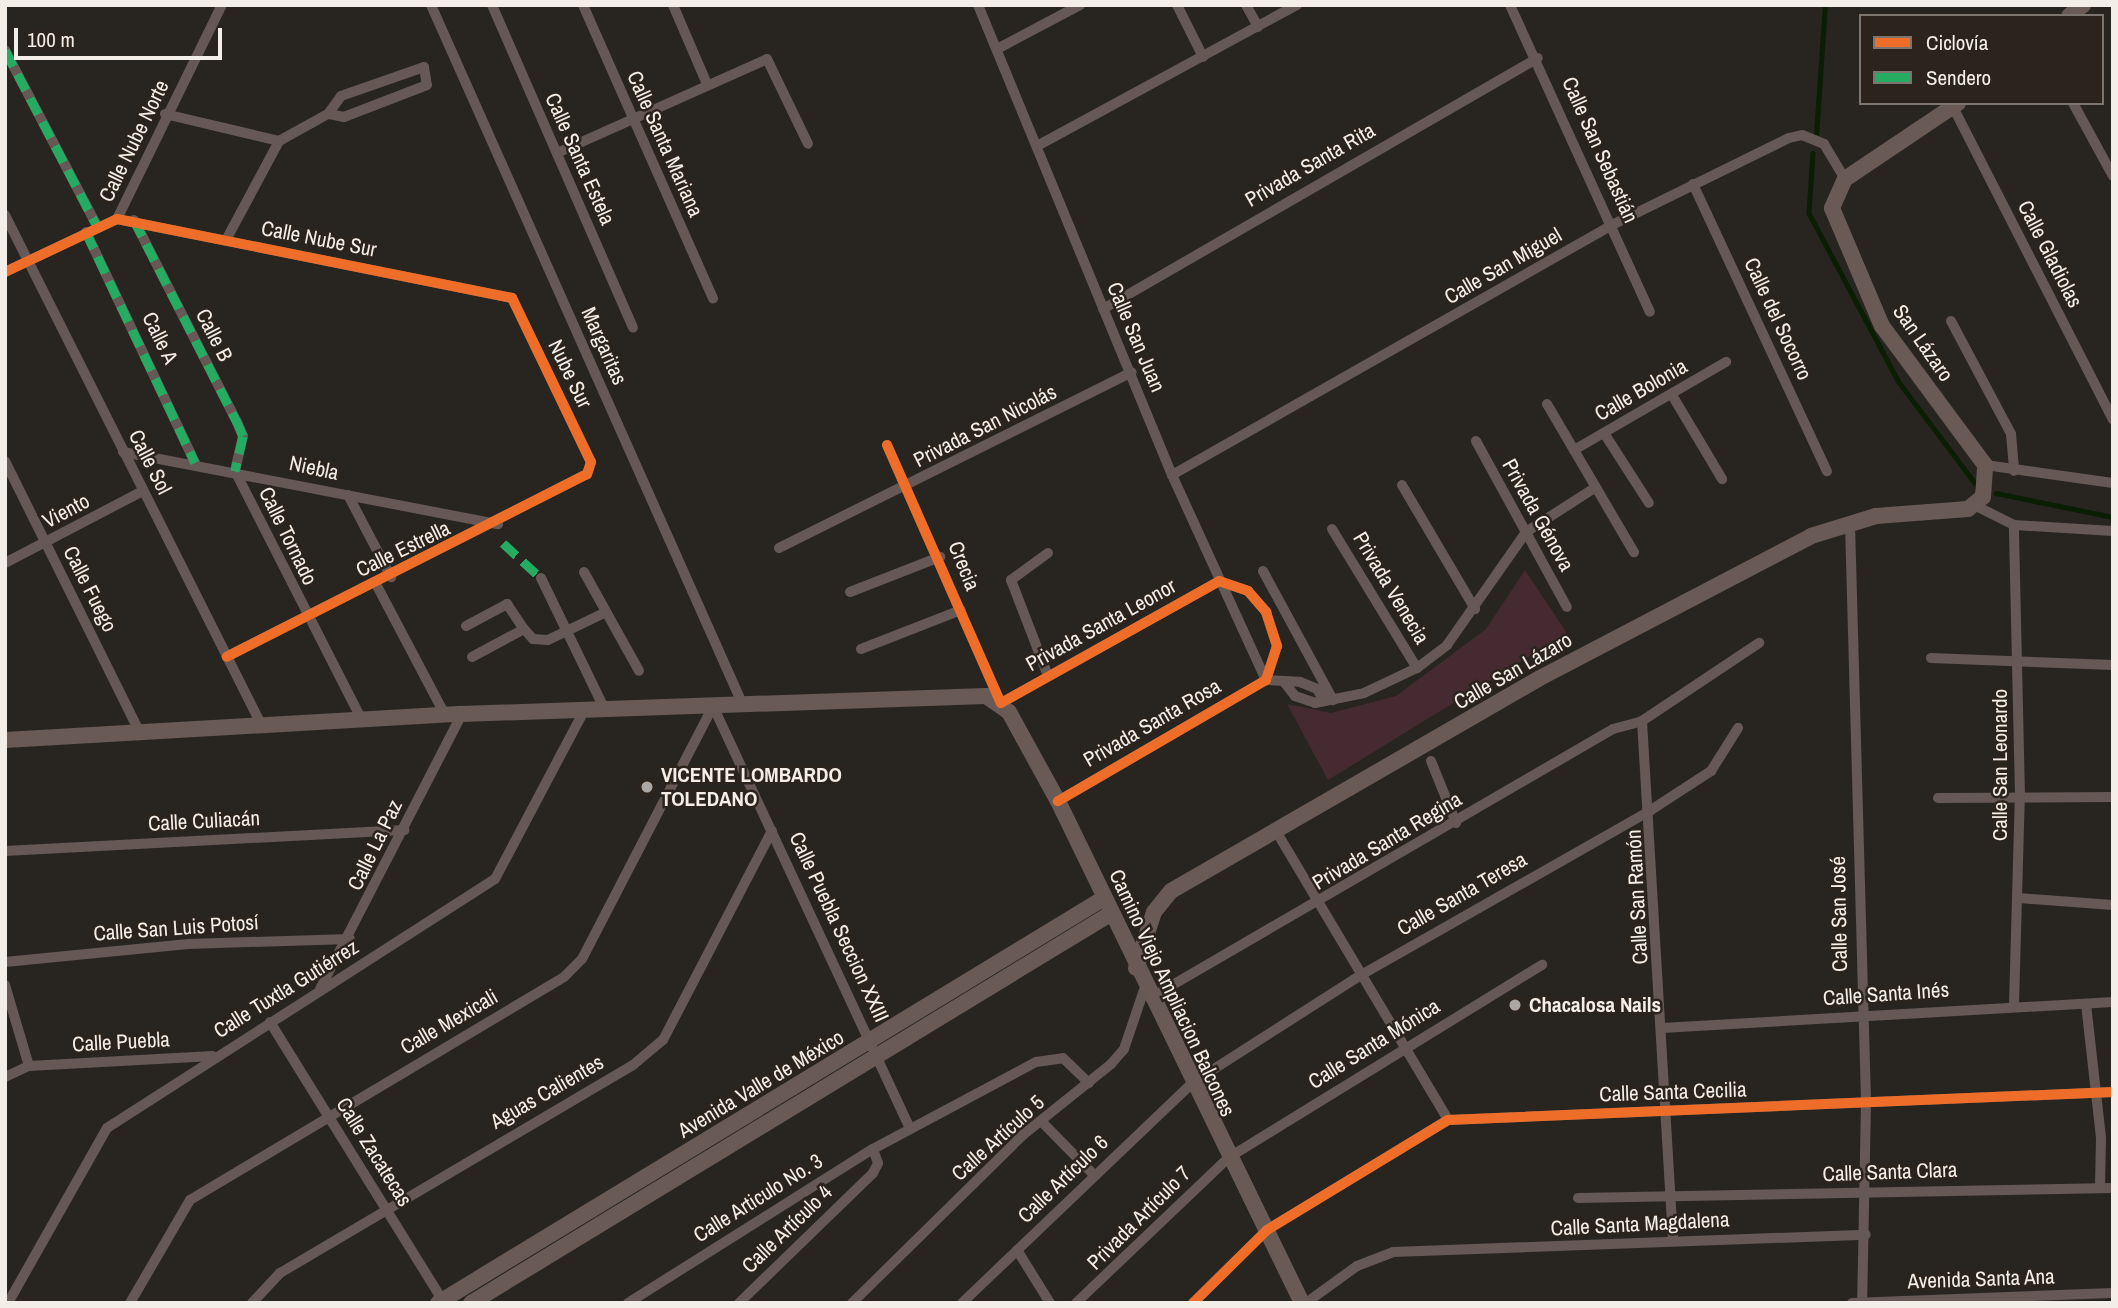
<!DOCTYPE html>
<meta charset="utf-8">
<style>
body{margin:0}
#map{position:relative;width:2118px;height:1308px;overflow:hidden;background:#282420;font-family:"Archivo Narrow",sans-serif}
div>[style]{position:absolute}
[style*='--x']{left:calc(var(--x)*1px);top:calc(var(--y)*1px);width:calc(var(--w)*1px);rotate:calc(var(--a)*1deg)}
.green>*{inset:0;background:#452b31}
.stream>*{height:4.5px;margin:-2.25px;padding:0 2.25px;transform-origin:2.25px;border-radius:2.25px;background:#091e03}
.street>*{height:10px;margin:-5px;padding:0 5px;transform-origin:5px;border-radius:5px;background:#655855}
.secondary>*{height:16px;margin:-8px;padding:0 8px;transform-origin:8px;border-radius:8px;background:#695a55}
.quiet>*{height:9px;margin-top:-4.5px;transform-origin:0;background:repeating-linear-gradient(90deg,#26ab63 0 18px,transparent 0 27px)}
.cycleway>*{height:10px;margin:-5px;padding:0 5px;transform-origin:5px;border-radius:5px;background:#ee6e29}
.dots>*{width:19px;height:19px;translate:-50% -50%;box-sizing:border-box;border:4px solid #2c241c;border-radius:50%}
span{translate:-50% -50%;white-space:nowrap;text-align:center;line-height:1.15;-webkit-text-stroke:5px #2c241c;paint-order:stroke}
.street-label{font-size:21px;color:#f4eee9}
.poi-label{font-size:21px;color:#f4eee9;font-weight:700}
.left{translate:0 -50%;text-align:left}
.frame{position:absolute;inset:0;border:7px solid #f4eee9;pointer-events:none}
.legend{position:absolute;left:1859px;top:14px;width:245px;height:91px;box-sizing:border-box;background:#2c241c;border:2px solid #7c756e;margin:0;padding:9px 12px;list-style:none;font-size:21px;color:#f4eee9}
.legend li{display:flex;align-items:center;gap:14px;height:35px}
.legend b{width:35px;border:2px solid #7c756e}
.scale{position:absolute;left:14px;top:28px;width:208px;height:32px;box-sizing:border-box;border:4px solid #f4eee9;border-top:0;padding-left:9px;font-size:21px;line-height:24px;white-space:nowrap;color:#f4eee9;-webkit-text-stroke:5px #2c241c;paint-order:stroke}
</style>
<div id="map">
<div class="green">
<i style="clip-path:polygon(1525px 570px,1567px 633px,1328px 780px,1287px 704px,1331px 713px,1396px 696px,1486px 629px)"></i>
</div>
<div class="stream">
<i style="--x:1816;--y:136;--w:131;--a:-86.1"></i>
<i style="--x:1813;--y:153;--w:60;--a:93.8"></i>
<i style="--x:1809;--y:213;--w:191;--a:62"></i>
<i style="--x:1899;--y:382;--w:133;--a:53"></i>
<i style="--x:1996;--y:493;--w:119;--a:11.6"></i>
</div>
<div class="street">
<i style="--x:431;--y:5;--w:764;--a:65.98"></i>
<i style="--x:492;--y:5;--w:352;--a:66.4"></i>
<i style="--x:583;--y:5;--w:321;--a:66.1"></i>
<i style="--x:673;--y:5;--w:86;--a:66.7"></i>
<i style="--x:978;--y:5;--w:508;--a:67.57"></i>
<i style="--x:1172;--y:475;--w:226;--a:65.4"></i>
<i style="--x:1177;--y:5;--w:58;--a:63.4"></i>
<i style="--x:1246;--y:5;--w:25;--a:61"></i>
<i style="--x:1510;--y:5;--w:337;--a:65.5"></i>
<i style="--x:997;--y:49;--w:94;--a:-27.9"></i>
<i style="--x:5;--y:50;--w:199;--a:62.4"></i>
<i style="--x:2073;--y:103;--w:83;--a:61.3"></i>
<i style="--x:1953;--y:107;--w:351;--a:62.9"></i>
<i style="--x:165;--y:114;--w:117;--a:13.3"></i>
<i style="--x:279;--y:141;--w:56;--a:-28.9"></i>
<i style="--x:328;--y:114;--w:22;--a:-54"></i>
<i style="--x:341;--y:96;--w:88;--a:-19.3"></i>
<i style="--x:424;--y:67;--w:18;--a:81"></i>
<i style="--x:427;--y:85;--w:89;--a:158.9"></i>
<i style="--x:344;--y:117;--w:16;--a:-169"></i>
<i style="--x:1037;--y:146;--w:296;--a:-28.5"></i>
<i style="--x:557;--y:153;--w:230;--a:-24.1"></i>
<i style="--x:767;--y:59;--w:94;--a:64.2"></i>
<i style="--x:1693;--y:184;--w:317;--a:65"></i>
<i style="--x:5;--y:215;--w:572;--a:63.3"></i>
<i style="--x:117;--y:219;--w:238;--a:-63.9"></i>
<i style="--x:134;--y:220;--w:227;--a:63"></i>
<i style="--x:237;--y:422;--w:15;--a:67"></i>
<i style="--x:243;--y:436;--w:36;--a:103"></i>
<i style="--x:235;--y:471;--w:280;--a:63"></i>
<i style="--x:86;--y:232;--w:255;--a:64.7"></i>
<i style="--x:226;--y:240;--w:112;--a:-61.8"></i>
<i style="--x:5;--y:272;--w:124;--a:-25.3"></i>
<i style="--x:117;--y:219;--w:403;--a:11.3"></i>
<i style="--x:512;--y:298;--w:182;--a:64.3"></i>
<i style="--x:591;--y:462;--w:13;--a:108"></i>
<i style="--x:587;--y:474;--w:404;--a:153.1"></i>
<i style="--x:1103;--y:309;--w:502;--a:-29.99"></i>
<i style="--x:1951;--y:321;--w:128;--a:62"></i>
<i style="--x:2011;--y:434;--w:37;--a:85"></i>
<i style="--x:1672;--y:395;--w:98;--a:59.2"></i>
<i style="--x:1547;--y:404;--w:172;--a:59.6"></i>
<i style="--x:1604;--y:433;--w:83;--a:57.3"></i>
<i style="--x:1476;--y:441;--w:189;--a:61.3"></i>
<i style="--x:887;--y:445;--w:282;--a:66.2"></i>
<i style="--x:1001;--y:703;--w:250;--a:-29.2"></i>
<i style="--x:1219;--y:581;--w:31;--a:19"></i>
<i style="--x:1248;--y:591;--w:28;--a:49"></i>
<i style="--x:1266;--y:612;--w:36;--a:72"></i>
<i style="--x:1277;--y:646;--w:36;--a:108"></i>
<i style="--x:1266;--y:680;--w:241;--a:149.8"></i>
<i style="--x:1574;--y:450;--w:176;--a:-30.1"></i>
<i style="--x:123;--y:452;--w:382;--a:10.9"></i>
<i style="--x:5;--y:461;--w:304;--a:63.6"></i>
<i style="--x:1985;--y:465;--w:129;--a:8"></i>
<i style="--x:1172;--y:475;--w:506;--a:-29.6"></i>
<i style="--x:1612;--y:225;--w:197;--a:-26.2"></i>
<i style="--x:1789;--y:138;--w:13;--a:-13"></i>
<i style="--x:1802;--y:135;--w:24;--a:22"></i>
<i style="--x:1824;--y:144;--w:41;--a:59"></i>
<i style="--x:1402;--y:485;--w:144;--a:59.5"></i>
<i style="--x:348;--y:495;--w:93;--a:62.3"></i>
<i style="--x:1974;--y:505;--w:45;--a:26.6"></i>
<i style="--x:2014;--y:525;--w:99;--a:3.5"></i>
<i style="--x:1850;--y:524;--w:578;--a:88.41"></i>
<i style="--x:1866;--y:1102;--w:201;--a:91.1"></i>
<i style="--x:1332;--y:529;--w:163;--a:58.6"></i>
<i style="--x:779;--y:548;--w:394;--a:-26.5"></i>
<i style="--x:1048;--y:553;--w:46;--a:143.9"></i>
<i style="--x:1011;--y:580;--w:103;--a:68.9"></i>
<i style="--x:5;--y:563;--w:156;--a:-27.6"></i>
<i style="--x:1263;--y:571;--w:147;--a:61.5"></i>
<i style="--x:584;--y:572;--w:113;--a:60.9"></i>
<i style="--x:541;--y:578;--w:147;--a:64.1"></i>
<i style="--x:376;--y:584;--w:148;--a:62.2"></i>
<i style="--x:850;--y:592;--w:97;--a:-21.3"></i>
<i style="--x:466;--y:626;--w:47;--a:-28.2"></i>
<i style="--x:507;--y:604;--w:30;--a:56"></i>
<i style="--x:861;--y:649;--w:107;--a:-21.3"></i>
<i style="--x:472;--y:657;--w:59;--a:-28.3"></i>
<i style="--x:524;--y:629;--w:13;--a:48"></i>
<i style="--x:533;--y:639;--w:15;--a:4"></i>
<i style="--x:548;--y:640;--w:64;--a:-25.8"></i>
<i style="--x:1931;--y:658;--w:182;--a:2.2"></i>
<i style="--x:1266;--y:680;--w:34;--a:3"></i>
<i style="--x:1300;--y:682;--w:18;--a:22"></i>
<i style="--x:1317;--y:689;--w:14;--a:60"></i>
<i style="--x:1284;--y:682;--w:18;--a:52"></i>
<i style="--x:1295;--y:696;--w:21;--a:19"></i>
<i style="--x:1315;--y:703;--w:50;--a:-11.5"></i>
<i style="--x:1364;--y:693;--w:59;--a:-25.3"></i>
<i style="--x:1417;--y:668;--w:38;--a:-37"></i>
<i style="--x:1447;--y:645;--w:138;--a:-55"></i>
<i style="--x:1526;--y:532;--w:83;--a:-32.7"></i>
<i style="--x:713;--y:706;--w:466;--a:65"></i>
<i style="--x:1642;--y:721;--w:519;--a:86.58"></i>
<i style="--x:1642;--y:721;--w:141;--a:-33.7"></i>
<i style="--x:1431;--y:761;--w:67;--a:68"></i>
<i style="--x:1938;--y:798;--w:175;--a:-0.3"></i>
<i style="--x:1276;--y:831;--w:336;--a:59.2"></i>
<i style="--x:5;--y:851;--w:400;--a:-3"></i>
<i style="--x:2018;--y:898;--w:95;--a:4.2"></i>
<i style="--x:5;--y:962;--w:184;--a:-5.6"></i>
<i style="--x:188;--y:944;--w:162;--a:-1.8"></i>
<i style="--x:5;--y:985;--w:84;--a:73.5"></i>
<i style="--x:320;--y:989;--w:309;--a:-62.7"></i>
<i style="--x:1150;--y:998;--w:535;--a:-30.16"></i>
<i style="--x:1613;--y:729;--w:30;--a:-15"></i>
<i style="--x:2086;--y:1004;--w:135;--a:83.6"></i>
<i style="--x:2101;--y:1138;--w:49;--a:91.2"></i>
<i style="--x:2014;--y:1005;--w:209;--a:-88.4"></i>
<i style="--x:2020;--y:796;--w:271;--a:-91.3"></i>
<i style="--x:270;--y:1022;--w:331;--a:58.2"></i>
<i style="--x:1662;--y:1028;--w:452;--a:-3.3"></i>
<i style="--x:5;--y:1077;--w:26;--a:-25"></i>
<i style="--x:29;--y:1066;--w:184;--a:-3.1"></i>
<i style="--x:1041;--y:1121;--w:77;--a:45.5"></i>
<i style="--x:1578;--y:1198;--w:535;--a:-1.07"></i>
<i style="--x:1017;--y:1250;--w:62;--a:58.1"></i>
<i style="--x:8;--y:1303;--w:201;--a:-60.5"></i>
<i style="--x:107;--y:1128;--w:461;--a:-32.7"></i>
<i style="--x:495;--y:879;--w:190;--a:-62.1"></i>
<i style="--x:130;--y:1303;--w:119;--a:-59.8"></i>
<i style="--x:190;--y:1200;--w:435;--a:-30.8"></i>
<i style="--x:564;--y:977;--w:25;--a:-45"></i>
<i style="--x:582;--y:959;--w:285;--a:-62.6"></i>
<i style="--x:252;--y:1303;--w:41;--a:-47"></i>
<i style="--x:280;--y:1273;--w:410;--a:-30.5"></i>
<i style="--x:633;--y:1065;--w:39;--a:-40"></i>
<i style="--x:663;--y:1040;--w:236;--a:-62.5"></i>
<i style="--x:628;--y:1303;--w:289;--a:-32.2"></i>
<i style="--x:873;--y:1149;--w:185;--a:-28.1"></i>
<i style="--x:1036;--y:1062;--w:27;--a:-8"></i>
<i style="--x:1063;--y:1058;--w:36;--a:44"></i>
<i style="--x:739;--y:1303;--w:187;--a:-44.1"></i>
<i style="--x:873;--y:1173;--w:11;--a:-63"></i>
<i style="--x:878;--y:1163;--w:15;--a:-110"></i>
<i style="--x:852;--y:1303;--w:241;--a:-44.5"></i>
<i style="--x:1024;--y:1134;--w:112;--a:-38.8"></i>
<i style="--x:1111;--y:1064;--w:20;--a:-49"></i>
<i style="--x:1124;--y:1049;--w:65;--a:-71.3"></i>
<i style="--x:962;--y:1303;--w:318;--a:-43.7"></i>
<i style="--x:1192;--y:1083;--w:201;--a:-32.6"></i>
<i style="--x:1361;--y:975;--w:334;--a:-29.6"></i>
<i style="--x:1651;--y:810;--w:72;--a:-33"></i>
<i style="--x:1711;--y:771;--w:51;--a:-57.9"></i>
<i style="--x:1076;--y:1303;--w:210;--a:-43.6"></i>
<i style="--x:1228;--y:1158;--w:369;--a:-31.6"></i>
<i style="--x:1193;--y:1303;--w:104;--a:-44.6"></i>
<i style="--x:1267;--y:1230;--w:212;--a:-31.3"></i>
<i style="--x:1448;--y:1120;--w:666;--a:-2.41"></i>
<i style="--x:1306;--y:1303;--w:63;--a:-36"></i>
<i style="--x:1357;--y:1266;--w:39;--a:-21"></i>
<i style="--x:1393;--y:1252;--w:473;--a:-2.1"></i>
<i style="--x:1852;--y:1303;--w:261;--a:-2.2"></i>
</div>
<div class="secondary">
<i style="--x:2069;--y:16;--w:18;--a:-38"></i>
<i style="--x:5;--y:740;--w:458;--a:-3.3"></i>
<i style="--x:462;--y:714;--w:524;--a:-1.97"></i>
<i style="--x:986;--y:696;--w:28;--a:35"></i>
<i style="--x:1009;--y:712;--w:102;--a:61.2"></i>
<i style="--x:1058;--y:801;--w:558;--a:64.08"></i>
<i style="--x:1136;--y:968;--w:59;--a:-72.2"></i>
<i style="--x:1154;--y:912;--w:27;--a:-51"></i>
<i style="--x:1171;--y:891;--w:424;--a:-30"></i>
<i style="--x:1538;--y:679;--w:308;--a:-27.6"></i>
<i style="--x:1811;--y:536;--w:68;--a:-17.1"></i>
<i style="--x:1876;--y:516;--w:92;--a:-4.4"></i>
<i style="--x:1968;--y:509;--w:19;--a:-39"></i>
<i style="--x:1983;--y:497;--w:32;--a:-86"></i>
<i style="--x:1985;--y:465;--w:173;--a:-126.5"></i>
<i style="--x:1882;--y:326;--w:128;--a:-113"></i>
<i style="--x:1832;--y:208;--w:32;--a:-66"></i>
<i style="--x:1845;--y:179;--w:136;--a:-33.9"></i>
<i style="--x:438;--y:1303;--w:779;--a:-31.3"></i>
<i style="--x:471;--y:1303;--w:748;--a:-31.33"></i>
</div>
<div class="quiet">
<i style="--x:5;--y:50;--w:199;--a:62.4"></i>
<i style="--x:134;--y:220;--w:227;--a:63"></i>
<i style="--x:237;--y:422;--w:15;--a:67"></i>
<i style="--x:243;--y:436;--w:36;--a:103"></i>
<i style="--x:86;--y:232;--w:255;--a:64.7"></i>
<i style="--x:503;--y:543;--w:52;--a:42.6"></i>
</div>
<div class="cycleway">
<i style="--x:5;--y:272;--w:124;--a:-25.3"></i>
<i style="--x:117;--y:219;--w:403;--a:11.3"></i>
<i style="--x:512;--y:298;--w:182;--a:64.3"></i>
<i style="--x:591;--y:462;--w:13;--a:108"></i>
<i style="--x:587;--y:474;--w:404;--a:153.1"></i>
<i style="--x:887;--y:445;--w:282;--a:66.2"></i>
<i style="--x:1001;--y:703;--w:250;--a:-29.2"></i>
<i style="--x:1219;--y:581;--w:31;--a:19"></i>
<i style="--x:1248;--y:591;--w:28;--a:49"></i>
<i style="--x:1266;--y:612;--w:36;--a:72"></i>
<i style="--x:1277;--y:646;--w:36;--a:108"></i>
<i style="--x:1266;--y:680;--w:241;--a:149.8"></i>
<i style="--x:1193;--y:1303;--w:104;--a:-44.6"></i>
<i style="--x:1267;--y:1230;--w:212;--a:-31.3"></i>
<i style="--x:1448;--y:1120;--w:666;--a:-2.41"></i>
</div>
<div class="dots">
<i style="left:647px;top:787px;background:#ada7a3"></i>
<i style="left:1515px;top:1005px;background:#ada7a3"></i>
</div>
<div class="street-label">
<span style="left:134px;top:141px;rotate:-64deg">Calle Nube Norte</span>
<span style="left:665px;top:144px;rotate:66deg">Calle Santa Mariana</span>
<span style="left:1600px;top:150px;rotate:66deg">Calle San Sebastián</span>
<span style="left:580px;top:159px;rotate:66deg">Calle Santa Estela</span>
<span style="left:1310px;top:165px;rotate:-30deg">Privada Santa Rita</span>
<span style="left:319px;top:239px;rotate:11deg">Calle Nube Sur</span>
<span style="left:2050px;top:254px;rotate:63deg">Calle Gladiolas</span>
<span style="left:1503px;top:266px;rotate:-30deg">Calle San Miguel</span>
<span style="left:1778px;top:319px;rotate:65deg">Calle del Socorro</span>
<span style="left:214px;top:335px;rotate:63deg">Calle B</span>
<span style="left:1136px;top:337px;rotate:67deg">Calle San Juan</span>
<span style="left:160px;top:338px;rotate:64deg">Calle A</span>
<span style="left:1923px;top:343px;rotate:55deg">San Lázaro</span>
<span style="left:604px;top:346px;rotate:66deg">Margaritas</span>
<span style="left:570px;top:374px;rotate:64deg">Nube Sur</span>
<span style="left:1641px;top:390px;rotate:-30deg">Calle Bolonia</span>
<span style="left:985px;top:426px;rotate:-27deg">Privada San Nicolás</span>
<span style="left:150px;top:462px;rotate:63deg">Calle Sol</span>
<span style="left:314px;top:468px;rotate:12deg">Niebla</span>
<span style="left:66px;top:511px;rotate:-28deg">Viento</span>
<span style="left:1538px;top:515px;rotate:61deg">Privada Génova</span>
<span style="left:288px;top:536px;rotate:64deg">Calle Tornado</span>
<span style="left:403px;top:549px;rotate:-26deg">Calle Estrella</span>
<span style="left:964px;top:566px;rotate:68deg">Crecia</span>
<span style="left:1391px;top:588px;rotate:59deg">Privada Venecia</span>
<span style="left:90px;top:589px;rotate:63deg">Calle Fuego</span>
<span style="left:1101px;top:625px;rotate:-29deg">Privada Santa Leonor</span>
<span style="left:1513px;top:671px;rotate:-30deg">Calle San Lázaro</span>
<span style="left:1152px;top:723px;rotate:-30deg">Privada Santa Rosa</span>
<span style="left:2000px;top:765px;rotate:-90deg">Calle San Leonardo</span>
<span style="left:204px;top:821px;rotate:-3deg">Calle Culiacán</span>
<span style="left:1387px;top:841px;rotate:-31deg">Privada Santa Regina</span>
<span style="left:375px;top:845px;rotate:-64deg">Calle La Paz</span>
<span style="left:1462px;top:894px;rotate:-30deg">Calle Santa Teresa</span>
<span style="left:1637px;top:897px;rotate:-93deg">Calle San Ramón</span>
<span style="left:1839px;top:914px;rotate:-91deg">Calle San José</span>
<span style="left:839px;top:927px;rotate:65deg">Calle Puebla Seccion XXIII</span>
<span style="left:176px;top:928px;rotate:-4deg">Calle San Luis Potosí</span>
<span style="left:286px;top:989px;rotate:-32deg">Calle Tuxtla Gutiérrez</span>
<span style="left:1172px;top:993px;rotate:65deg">Camino Viejo Ampliacion Balcones</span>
<span style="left:1886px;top:994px;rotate:-4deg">Calle Santa Inés</span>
<span style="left:449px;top:1022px;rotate:-30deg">Calle Mexicali</span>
<span style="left:121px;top:1042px;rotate:-3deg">Calle Puebla</span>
<span style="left:1374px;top:1044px;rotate:-32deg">Calle Santa Mónica</span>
<span style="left:761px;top:1084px;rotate:-31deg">Avenida Valle de México</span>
<span style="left:547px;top:1092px;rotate:-30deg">Aguas Calientes</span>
<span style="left:1673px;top:1092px;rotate:-2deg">Calle Santa Cecilia</span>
<span style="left:998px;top:1138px;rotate:-42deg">Calle Artículo 5</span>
<span style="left:374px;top:1152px;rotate:58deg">Calle Zacatecas</span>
<span style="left:1890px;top:1172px;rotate:-2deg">Calle Santa Clara</span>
<span style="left:1063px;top:1179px;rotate:-44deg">Calle Artículo 6</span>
<span style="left:758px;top:1198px;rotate:-32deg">Calle Articulo No. 3</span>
<span style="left:1139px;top:1218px;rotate:-45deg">Privada Artículo 7</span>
<span style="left:1640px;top:1224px;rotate:-3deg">Calle Santa Magdalena</span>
<span style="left:787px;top:1229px;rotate:-44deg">Calle Artículo 4</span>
<span style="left:1981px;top:1279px;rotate:-2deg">Avenida Santa Ana</span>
</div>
<div class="poi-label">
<span class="left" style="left:661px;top:787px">VICENTE LOMBARDO<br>TOLEDANO</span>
<span class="left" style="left:1529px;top:1005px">Chacalosa Nails</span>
</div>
<div class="frame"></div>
<ul class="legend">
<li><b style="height:9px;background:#ee6e29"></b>Ciclovía</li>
<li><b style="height:9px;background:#26ab63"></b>Sendero</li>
</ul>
<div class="scale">100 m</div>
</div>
